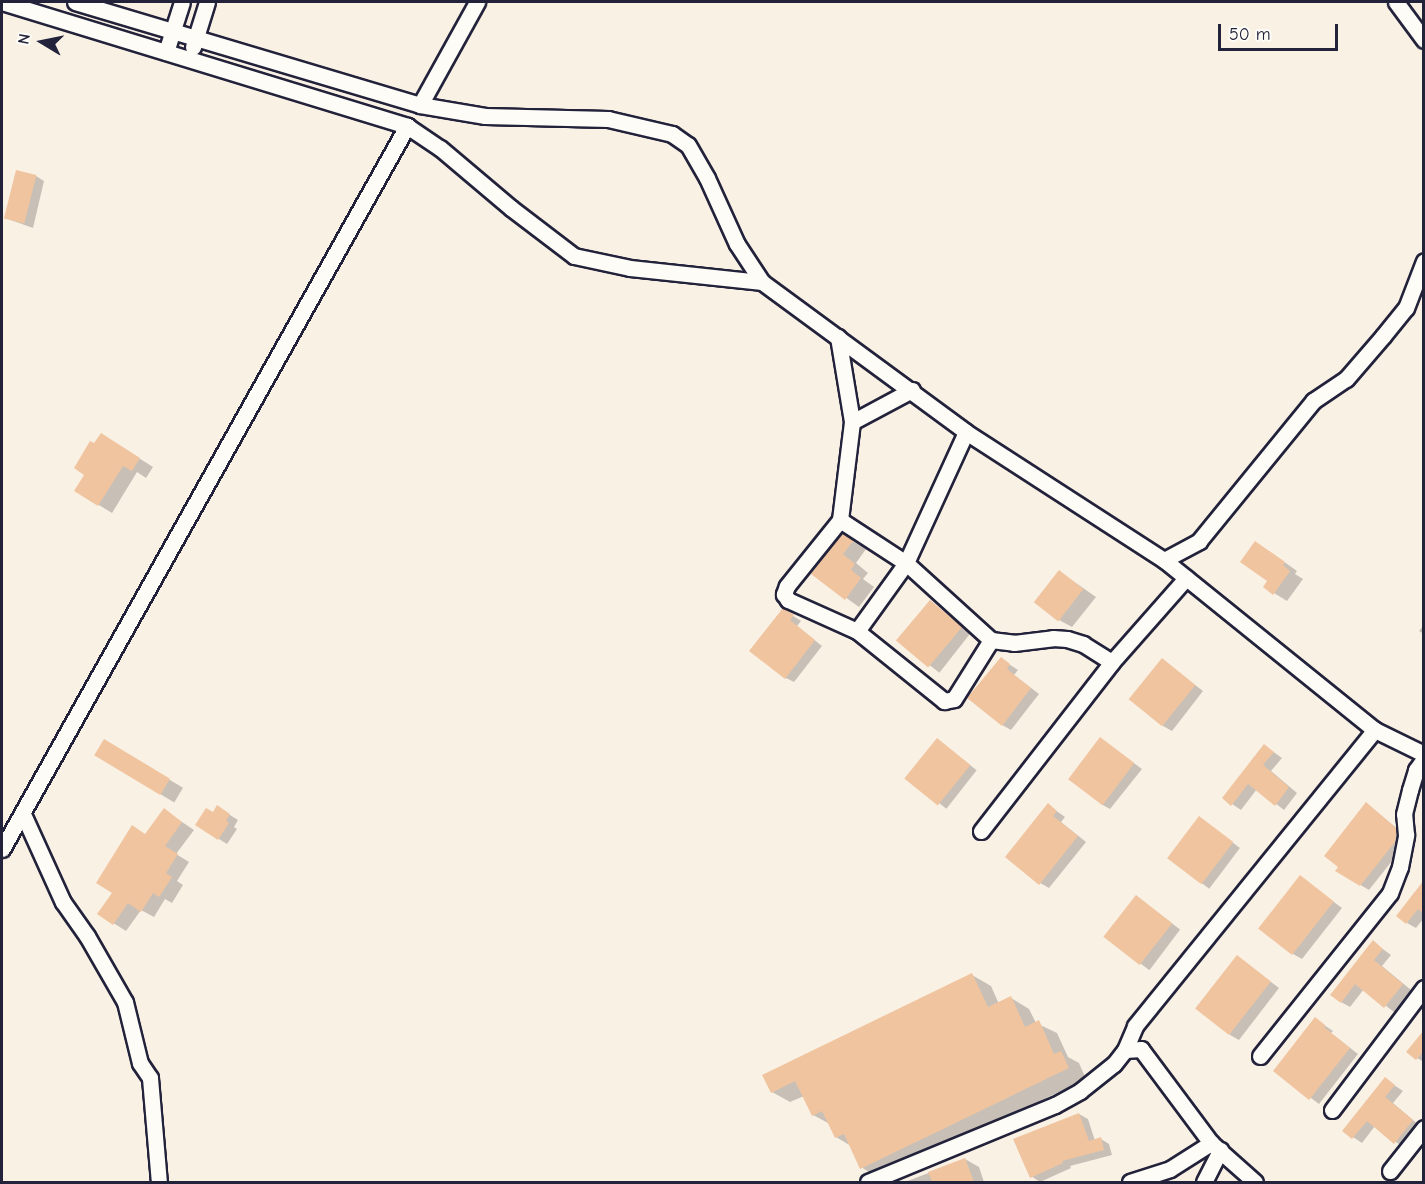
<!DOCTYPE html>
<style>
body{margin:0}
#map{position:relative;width:1425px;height:1184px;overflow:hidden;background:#faf1e5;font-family:"Comic Neue",sans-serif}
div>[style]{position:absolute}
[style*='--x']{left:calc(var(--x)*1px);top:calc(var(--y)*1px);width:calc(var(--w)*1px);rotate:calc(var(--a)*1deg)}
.shadow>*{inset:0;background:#0003;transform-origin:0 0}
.building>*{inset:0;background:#f0c49f;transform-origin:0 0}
.roads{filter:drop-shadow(2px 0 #22223b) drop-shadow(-2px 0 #22223b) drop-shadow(0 2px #22223b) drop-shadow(0 -2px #22223b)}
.minor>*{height:15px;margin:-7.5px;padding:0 7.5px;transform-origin:7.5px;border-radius:7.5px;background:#fdfcf7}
span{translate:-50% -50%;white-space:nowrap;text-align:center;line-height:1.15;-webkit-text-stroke:6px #fdfcf7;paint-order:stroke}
.frame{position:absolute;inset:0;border:3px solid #22223b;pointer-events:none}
.north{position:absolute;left:12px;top:12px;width:60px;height:60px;-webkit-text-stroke:4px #fdfcf7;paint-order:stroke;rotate:280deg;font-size:16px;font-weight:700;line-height:24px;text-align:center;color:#22223b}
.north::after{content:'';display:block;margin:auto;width:21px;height:27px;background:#22223b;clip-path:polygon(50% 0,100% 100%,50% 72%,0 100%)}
.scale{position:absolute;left:1218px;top:24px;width:120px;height:27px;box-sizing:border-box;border:3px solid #22223b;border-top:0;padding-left:8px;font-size:18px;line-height:21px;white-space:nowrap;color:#22223b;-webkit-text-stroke:4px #fdfcf7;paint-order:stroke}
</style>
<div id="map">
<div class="shadow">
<i style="clip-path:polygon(36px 176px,44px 181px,33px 228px,5px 218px)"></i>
<i style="clip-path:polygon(115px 443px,153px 467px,146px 478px,137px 472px,112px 513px,76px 491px,86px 474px,95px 445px)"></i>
<i style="clip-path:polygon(842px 535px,866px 549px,856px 563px,868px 573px,863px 579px,874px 587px,859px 607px,813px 574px)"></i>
<i style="clip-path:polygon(1269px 551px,1297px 571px,1295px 574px,1303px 579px,1287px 601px,1274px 593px,1269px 581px)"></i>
<i style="clip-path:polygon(1060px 572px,1096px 597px,1072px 627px,1059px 620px)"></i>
<i style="left:930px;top:602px;width:51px;height:50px;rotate:38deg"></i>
<i style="clip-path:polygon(784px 610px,801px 621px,797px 626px,822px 646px,794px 682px,786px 678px)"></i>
<i style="clip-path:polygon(1424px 625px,1424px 634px,1419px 631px)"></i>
<i style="clip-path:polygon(1001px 659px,1018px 670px,1014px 675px,1039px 694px,1011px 730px,1002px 725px)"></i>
<i style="clip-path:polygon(1162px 660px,1203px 691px,1172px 731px,1163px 726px)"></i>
<i style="clip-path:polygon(1101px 739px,1142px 769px,1110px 809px,1101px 804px)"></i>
<i style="left:938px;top:740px;width:49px;height:49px;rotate:38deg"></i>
<i style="left:105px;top:741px;width:91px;height:17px;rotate:31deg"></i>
<i style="clip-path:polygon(1265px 746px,1282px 758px,1271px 771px,1297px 793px,1284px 810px,1257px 789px,1241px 810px,1232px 804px)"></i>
<i style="clip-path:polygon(1367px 804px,1404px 834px,1403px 847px,1369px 890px,1337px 871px)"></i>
<i style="clip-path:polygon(1048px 805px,1065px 817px,1061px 822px,1086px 842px,1049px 888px,1040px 883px)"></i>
<i style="clip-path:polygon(217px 807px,238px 820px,234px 827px,237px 829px,227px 844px,219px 839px,213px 813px)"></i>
<i style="clip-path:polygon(164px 810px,194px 830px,176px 854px,189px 862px,177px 881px,183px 885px,172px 903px,165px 899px,154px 917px,141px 910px,126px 931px,99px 914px)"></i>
<i style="left:1200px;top:818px;width:50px;height:51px;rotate:37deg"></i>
<i style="clip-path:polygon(1300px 877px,1342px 908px,1302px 959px,1293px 954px)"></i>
<i style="clip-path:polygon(1424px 883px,1424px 918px,1416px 928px,1407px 923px)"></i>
<i style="left:1137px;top:897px;width:54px;height:51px;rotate:37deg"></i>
<i style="clip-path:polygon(1373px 942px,1391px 955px,1382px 966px,1411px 990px,1394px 1012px,1364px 989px,1350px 1007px,1341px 1002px)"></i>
<i style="clip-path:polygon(1237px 957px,1279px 988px,1239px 1040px,1230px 1035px)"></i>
<i style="clip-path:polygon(972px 975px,991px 986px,999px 1004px,1011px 998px,1029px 1009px,1036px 1023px,1057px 1033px,1068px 1057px,1079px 1063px,1086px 1079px,879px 1178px,861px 1167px,851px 1146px,836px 1137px,830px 1124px,813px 1115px,804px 1096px,790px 1102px,772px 1092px)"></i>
<i style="clip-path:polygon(1315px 1019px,1333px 1031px,1331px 1033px,1358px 1054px,1319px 1104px,1275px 1071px)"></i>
<i style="clip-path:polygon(1424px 1032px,1424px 1062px,1417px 1058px)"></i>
<i style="clip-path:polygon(1385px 1079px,1403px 1091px,1393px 1103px,1420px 1126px,1404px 1148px,1375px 1126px,1362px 1143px,1344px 1131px)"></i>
<i style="clip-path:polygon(1079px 1114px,1088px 1119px,1095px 1141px,1101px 1139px,1109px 1144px,1112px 1155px,1070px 1166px,1071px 1168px,1040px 1182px,1031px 1176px)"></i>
<i style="clip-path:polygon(965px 1159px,979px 1167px,984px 1182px,905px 1182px)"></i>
</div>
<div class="building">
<i style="left:16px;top:170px;width:21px;height:50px;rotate:14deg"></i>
<i style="clip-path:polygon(101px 433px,140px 458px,132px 471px,123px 466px,98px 506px,74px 491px,84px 475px,74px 468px,90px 441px,94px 443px)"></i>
<i style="clip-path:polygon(842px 533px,854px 540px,843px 554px,855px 564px,851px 570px,861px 578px,845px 600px,811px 574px)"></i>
<i style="clip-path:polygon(1255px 541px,1285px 562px,1283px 565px,1290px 571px,1273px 595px,1263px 587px,1267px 581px,1240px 562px)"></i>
<i style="left:1059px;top:570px;width:31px;height:41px;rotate:38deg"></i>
<i style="left:930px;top:600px;width:42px;height:53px;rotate:40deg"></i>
<i style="clip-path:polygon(783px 608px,794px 615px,790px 620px,815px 640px,785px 679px,749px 651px)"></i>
<i style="clip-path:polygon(1001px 657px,1010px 664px,1007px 669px,1031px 688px,1002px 726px,967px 698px)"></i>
<i style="left:1162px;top:658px;width:43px;height:53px;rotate:39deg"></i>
<i style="left:1100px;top:737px;width:43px;height:53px;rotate:37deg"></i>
<i style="left:937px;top:738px;width:43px;height:52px;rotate:39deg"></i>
<i style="left:104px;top:739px;width:77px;height:19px;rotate:31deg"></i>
<i style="clip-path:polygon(1264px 744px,1274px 752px,1263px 765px,1289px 787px,1275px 806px,1248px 784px,1231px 806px,1222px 798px)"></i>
<i style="clip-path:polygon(1366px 802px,1396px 828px,1396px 835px,1395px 842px,1360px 886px,1335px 871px,1338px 867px,1324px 856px)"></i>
<i style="clip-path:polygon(1048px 803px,1057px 811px,1053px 816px,1078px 836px,1039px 885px,1005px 857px)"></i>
<i style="clip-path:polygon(217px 805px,230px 814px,226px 821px,229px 823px,218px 840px,195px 825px,206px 808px,213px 812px)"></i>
<i style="clip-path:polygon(164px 808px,182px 822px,165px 846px,178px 854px,166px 873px,172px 877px,159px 897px,153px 893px,141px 912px,128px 903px,113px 925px,97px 914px,112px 893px,96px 883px,132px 825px,145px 834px)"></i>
<i style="left:1199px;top:816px;width:43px;height:53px;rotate:37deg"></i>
<i style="left:1300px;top:875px;width:43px;height:68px;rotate:38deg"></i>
<i style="clip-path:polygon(1424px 880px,1424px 914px,1418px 909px,1406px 924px,1396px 916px)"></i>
<i style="left:1136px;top:895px;width:46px;height:53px;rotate:38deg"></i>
<i style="clip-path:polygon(1373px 940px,1383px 949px,1374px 960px,1403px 984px,1384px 1008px,1355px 984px,1341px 1003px,1330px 995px)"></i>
<i style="left:1237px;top:955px;width:43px;height:68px;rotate:38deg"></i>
<i style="clip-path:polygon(972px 973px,988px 1007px,1011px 996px,1025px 1027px,1039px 1020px,1054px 1054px,1061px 1051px,1069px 1068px,860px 1169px,844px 1134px,835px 1138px,822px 1111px,812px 1116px,795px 1081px,771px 1093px,762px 1075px)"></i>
<i style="clip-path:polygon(1315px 1017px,1325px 1025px,1324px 1027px,1350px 1048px,1309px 1100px,1273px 1071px)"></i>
<i style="clip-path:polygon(1424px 1030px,1424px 1051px,1416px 1060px,1406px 1052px)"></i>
<i style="clip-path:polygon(1385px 1077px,1395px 1085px,1385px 1097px,1413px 1120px,1394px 1144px,1367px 1121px,1352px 1139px,1342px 1131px)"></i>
<i style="clip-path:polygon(1079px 1113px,1089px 1141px,1101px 1137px,1104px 1150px,1062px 1161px,1063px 1163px,1030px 1178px,1013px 1139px)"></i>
<i style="clip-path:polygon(965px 1158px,974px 1182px,932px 1182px,928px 1172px)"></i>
</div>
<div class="roads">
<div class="minor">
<i style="--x:2;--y:2;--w:424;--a:17"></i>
<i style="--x:407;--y:126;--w:40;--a:34"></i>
<i style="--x:440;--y:148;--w:93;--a:40.2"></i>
<i style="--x:511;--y:208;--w:79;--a:37.3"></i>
<i style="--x:574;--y:256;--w:57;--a:12.1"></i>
<i style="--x:630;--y:268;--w:133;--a:6.1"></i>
<i style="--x:75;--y:2;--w:360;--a:16.6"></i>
<i style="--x:420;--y:105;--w:66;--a:9.6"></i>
<i style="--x:485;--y:116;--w:123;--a:1.4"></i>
<i style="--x:608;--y:119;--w:66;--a:13.2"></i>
<i style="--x:672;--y:134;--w:19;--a:35"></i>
<i style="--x:688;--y:145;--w:38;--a:60"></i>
<i style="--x:707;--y:178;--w:72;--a:65.6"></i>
<i style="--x:737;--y:244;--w:45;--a:56.7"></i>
<i style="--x:762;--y:282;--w:253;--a:36.3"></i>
<i style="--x:966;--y:432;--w:236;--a:32.9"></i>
<i style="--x:1164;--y:560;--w:271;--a:38.9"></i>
<i style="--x:1375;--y:730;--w:55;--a:26.1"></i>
<i style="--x:1396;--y:2;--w:47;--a:53.6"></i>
<i style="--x:193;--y:47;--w:47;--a:-72.7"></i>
<i style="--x:166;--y:52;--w:52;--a:-72.3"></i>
<i style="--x:420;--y:105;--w:118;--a:-61"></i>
<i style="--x:838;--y:337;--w:86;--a:80.6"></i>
<i style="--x:852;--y:422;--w:99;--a:97"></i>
<i style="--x:840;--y:520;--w:85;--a:128.8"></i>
<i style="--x:787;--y:586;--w:9;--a:111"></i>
<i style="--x:784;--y:594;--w:7;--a:56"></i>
<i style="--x:788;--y:600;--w:76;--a:24.2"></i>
<i style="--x:857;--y:631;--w:112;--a:38.8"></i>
<i style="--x:944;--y:701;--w:10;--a:-11"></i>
<i style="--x:954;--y:699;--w:70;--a:-57.9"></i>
<i style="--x:991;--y:640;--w:115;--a:-137.8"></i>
<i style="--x:906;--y:563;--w:79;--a:-146.9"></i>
<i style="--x:852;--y:422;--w:68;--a:-28.1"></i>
<i style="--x:1164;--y:560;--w:40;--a:-28"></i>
<i style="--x:1199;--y:541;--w:181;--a:-50.8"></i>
<i style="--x:1313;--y:401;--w:40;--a:-34"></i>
<i style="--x:1346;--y:379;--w:57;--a:-49.3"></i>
<i style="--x:1383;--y:336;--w:36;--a:-51"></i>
<i style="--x:1406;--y:308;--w:50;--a:-69"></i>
<i style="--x:857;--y:631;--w:84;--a:-54.2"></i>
<i style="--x:906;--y:563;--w:144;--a:-65.4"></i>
<i style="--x:991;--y:640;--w:23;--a:7"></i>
<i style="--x:1014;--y:643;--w:39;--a:-7"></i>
<i style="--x:1053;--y:638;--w:14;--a:4"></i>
<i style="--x:1067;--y:639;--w:17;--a:17"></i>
<i style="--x:1083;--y:644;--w:34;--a:32"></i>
<i style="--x:23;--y:814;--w:97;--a:65.6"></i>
<i style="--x:63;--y:902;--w:42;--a:54.8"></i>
<i style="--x:87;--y:936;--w:76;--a:60.1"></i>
<i style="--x:125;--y:1002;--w:63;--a:76.2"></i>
<i style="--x:140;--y:1063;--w:18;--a:56"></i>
<i style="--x:150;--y:1078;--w:104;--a:85.1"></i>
<i style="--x:981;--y:831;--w:214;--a:-52.2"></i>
<i style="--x:1112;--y:662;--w:112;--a:-48.6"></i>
<i style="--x:2;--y:849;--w:829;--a:-60.74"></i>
<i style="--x:1260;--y:1056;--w:208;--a:-51.4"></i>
<i style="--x:1390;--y:893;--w:28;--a:-69"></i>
<i style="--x:1400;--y:867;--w:33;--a:-79"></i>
<i style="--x:1406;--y:835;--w:21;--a:-95"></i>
<i style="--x:1404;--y:814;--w:25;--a:-76"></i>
<i style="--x:1410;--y:790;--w:21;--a:-73"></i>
<i style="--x:1416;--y:770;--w:14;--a:-54"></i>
<i style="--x:1332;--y:1110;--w:153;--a:-53"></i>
<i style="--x:1390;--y:1171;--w:55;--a:-51.7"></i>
<i style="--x:868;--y:1182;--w:202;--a:-22.4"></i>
<i style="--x:1055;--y:1105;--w:29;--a:-29"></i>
<i style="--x:1080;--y:1091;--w:43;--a:-38.5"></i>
<i style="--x:1114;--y:1064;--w:18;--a:-52"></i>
<i style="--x:1130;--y:1182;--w:42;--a:-18"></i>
<i style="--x:1170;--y:1169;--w:49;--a:-32.4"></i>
<i style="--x:1204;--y:1182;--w:36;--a:-63"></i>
<i style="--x:1255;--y:1182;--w:59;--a:-138.4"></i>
<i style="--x:1211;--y:1143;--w:117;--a:-126.7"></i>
<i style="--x:1141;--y:1049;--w:16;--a:176"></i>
<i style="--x:1125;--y:1050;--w:26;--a:-67"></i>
<i style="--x:1135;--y:1026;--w:381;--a:-51"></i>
</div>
</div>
<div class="frame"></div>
<div class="north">N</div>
<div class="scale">50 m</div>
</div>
